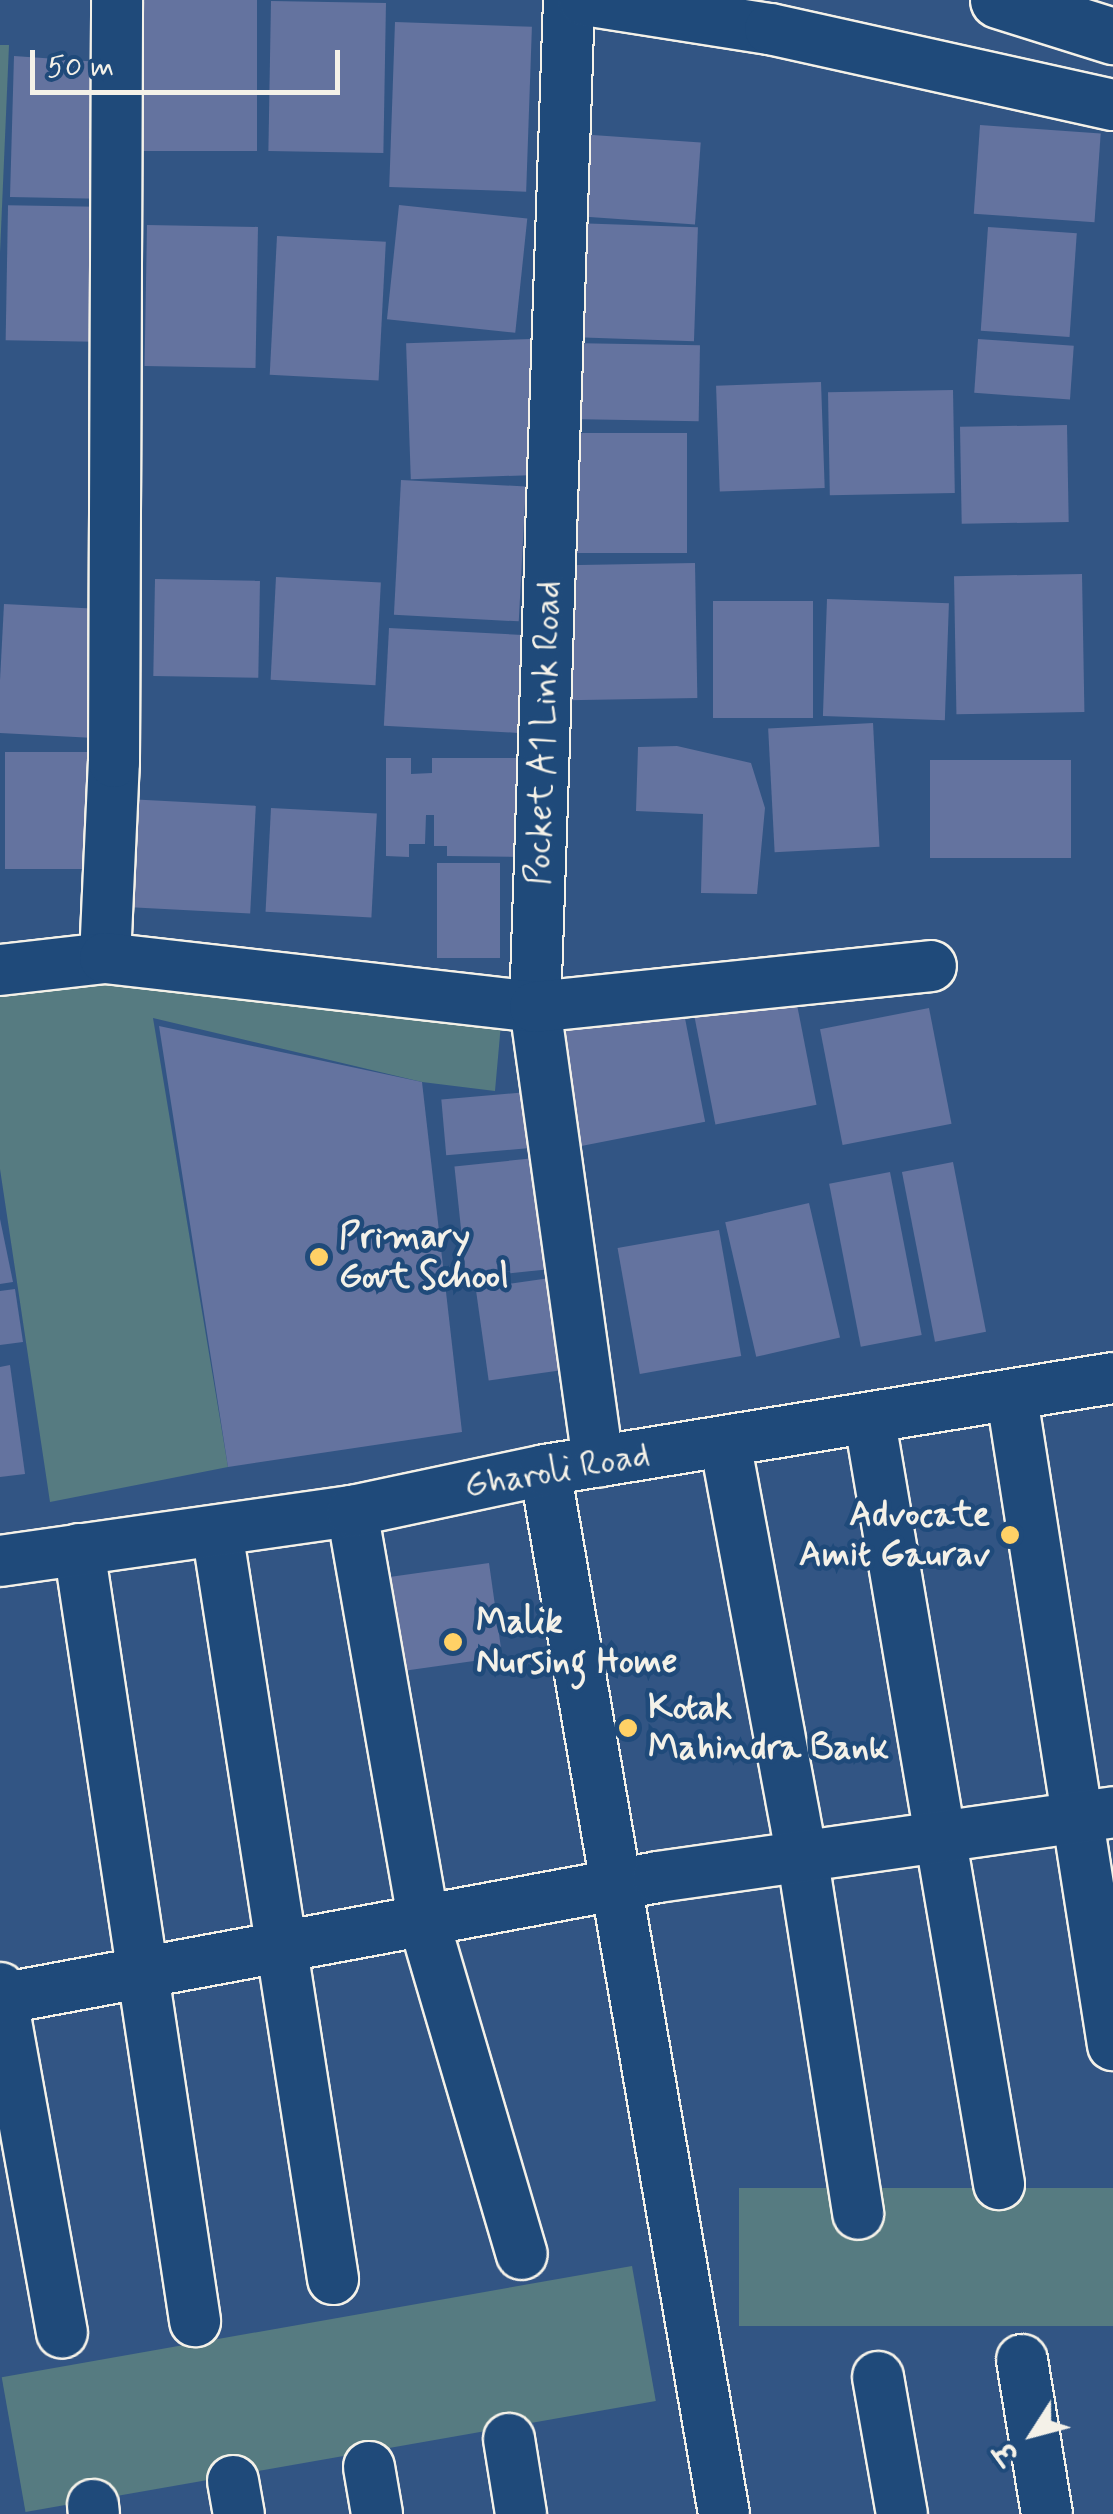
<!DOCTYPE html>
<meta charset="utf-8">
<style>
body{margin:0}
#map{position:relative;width:1113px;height:2514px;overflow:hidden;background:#325584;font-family:Mynerve,"Playpen Sans Deva",sans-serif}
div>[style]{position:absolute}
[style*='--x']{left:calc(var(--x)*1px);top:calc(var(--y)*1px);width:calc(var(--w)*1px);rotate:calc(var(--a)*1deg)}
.green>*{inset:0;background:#567b81;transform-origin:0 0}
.building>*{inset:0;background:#64739f;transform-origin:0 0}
.roads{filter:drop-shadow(2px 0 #f4f1e8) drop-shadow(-2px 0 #f4f1e8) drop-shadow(0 2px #f4f1e8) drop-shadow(0 -2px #f4f1e8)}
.minor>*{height:50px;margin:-25px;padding:0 25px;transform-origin:25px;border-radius:25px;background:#1f4a7a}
.major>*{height:55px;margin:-27.5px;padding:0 27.5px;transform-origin:27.5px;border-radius:27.5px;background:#1f4a7a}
.dots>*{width:28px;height:28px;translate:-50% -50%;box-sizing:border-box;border:5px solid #1f4a7a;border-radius:50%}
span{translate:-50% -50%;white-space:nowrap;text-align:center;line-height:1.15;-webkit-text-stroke:9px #1f4a7a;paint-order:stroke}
.street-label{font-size:35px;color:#f4f1e8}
.poi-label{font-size:35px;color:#f4f1e8;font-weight:700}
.left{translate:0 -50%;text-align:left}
.right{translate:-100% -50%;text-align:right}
.north{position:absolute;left:983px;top:2384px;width:100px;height:100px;-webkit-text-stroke:8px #1f4a7a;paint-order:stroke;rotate:234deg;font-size:28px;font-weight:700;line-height:40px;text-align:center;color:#f4f1e8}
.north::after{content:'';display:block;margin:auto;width:35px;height:45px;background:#f4f1e8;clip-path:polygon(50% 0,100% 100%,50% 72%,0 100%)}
.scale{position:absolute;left:30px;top:50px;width:310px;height:45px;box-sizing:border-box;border:5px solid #f4f1e8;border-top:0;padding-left:12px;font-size:30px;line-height:35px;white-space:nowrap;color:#f4f1e8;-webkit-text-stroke:8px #1f4a7a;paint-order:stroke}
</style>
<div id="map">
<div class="green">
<i style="clip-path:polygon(0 45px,9px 45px,0 253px)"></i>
<i style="clip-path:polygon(0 939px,1px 956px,505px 979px,495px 1091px,422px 1082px,153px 1018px,228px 1467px,50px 1502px,0 1169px)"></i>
<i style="left:1113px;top:2188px;width:138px;height:374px;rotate:90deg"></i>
<i style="left:632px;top:2266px;width:137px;height:640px;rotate:80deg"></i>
</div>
<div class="building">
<i style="left:139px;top:0;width:118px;height:151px"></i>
<i style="left:271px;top:1px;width:115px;height:150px;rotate:1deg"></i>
<i style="left:395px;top:22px;width:137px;height:165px;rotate:2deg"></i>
<i style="clip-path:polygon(14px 56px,100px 62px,111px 199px,10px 197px)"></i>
<i style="left:980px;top:125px;width:121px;height:89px;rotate:4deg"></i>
<i style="left:578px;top:134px;width:123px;height:82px;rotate:4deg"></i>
<i style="left:399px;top:205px;width:129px;height:115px;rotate:6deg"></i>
<i style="left:112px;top:207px;width:135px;height:104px;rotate:91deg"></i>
<i style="left:573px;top:223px;width:125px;height:114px;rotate:2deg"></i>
<i style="left:147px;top:225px;width:111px;height:141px;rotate:1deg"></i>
<i style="left:988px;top:227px;width:89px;height:104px;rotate:4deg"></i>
<i style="left:277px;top:236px;width:109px;height:139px;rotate:3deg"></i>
<i style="left:531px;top:339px;width:136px;height:125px;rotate:88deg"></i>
<i style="left:978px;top:339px;width:96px;height:54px;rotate:4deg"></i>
<i style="left:569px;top:343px;width:131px;height:76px;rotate:1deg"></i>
<i style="left:821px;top:382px;width:106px;height:105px;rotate:88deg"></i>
<i style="left:953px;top:390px;width:103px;height:125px;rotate:89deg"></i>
<i style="left:1067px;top:425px;width:97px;height:107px;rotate:89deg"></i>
<i style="left:687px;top:433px;width:120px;height:112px;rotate:90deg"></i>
<i style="left:401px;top:480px;width:125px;height:135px;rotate:3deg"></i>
<i style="left:695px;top:563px;width:135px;height:130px;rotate:89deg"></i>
<i style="left:1082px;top:574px;width:138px;height:128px;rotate:89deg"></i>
<i style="left:276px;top:577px;width:105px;height:103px;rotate:3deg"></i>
<i style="left:155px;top:579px;width:105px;height:97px;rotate:1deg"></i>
<i style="left:827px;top:599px;width:122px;height:117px;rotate:2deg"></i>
<i style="left:713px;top:601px;width:100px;height:117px"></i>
<i style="left:4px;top:604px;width:102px;height:129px;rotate:3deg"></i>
<i style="left:389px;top:628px;width:134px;height:98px;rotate:3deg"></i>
<i style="left:873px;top:723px;width:124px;height:105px;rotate:87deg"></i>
<i style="clip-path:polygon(677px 746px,751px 763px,765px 808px,757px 894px,701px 893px,703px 814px,636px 811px,638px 747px)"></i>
<i style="left:5px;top:752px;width:95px;height:117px"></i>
<i style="clip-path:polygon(386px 758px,411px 758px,411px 774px,432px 773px,432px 758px,520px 758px,520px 857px,447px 856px,447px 846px,434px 846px,434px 815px,426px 815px,425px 844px,409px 844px,409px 857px,386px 856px)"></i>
<i style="left:930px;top:760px;width:141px;height:98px"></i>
<i style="left:127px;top:799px;width:129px;height:108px;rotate:3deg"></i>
<i style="left:271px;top:808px;width:106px;height:104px;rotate:3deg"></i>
<i style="left:437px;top:863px;width:63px;height:95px"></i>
<i style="left:794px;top:989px;width:118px;height:103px;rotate:79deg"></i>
<i style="left:683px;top:1008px;width:116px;height:130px;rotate:79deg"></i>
<i style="left:929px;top:1008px;width:118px;height:111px;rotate:79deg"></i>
<i style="clip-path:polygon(159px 1026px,422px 1082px,462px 1432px,228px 1467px)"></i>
<i style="left:528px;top:1092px;width:56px;height:87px;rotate:85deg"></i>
<i style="left:535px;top:1158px;width:112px;height:81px;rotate:84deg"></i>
<i style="left:953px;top:1162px;width:173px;height:52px;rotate:79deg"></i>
<i style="left:890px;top:1172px;width:166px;height:62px;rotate:79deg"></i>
<i style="left:809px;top:1203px;width:138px;height:86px;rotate:77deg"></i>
<i style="clip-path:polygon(0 1219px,13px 1282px,0 1284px)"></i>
<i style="left:719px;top:1230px;width:128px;height:103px;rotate:80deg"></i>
<i style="left:550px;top:1278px;width:93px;height:75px;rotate:82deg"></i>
<i style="clip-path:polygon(15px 1289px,23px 1342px,0 1345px,0 1291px)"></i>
<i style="clip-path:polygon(10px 1365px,25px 1474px,0 1477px,0 1367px)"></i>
<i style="left:489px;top:1563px;width:95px;height:113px;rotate:82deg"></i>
</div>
<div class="roads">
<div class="minor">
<i style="--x:569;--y:0;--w:1008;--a:91.93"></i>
<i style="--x:535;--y:1007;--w:459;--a:82.1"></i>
<i style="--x:584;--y:0;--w:188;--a:8.9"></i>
<i style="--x:770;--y:29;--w:351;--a:12.5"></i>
<i style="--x:105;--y:958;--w:196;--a:-87.4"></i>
<i style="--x:114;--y:762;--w:762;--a:-89.77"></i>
<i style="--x:0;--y:970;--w:106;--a:-6.5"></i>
<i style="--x:105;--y:958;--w:433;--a:6.5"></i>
<i style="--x:535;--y:1007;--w:398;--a:-5.9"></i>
<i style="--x:1012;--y:1398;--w:655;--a:81.13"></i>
<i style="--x:870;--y:1422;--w:773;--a:80.39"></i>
<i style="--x:725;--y:1442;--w:426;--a:79.5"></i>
<i style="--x:803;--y:1861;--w:357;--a:81.1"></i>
<i style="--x:545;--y:1470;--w:1059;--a:80.27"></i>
<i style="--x:352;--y:1511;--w:417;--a:80.1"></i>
<i style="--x:424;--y:1922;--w:346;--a:73.6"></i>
<i style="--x:217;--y:1531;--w:757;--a:81.18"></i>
<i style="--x:79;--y:1549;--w:781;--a:81.45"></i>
<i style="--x:0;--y:1561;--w:356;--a:-8.1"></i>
<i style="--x:352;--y:1511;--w:197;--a:-12"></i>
<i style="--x:545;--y:1470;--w:575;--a:-9.2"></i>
<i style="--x:0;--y:1988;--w:350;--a:79.8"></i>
<i style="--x:0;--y:1999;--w:669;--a:-10.5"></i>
<i style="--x:658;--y:1877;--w:460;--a:-8.1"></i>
<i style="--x:1022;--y:2360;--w:156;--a:80.8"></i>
<i style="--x:878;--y:2377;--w:139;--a:80.1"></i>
<i style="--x:509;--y:2439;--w:76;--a:80.9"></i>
<i style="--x:369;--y:2467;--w:48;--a:80.3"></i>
<i style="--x:233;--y:2481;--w:34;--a:80"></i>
<i style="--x:93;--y:2505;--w:9;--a:84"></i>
</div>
<div class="major">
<i style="--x:998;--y:0;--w:121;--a:17.4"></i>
</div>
</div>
<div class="dots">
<i style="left:319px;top:1257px;background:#ffd166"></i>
<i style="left:1010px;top:1535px;background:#ffd166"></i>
<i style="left:453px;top:1642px;background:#ffd166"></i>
<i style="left:628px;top:1728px;background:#ffd166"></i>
</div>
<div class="street-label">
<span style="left:544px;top:733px;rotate:-88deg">Pocket A1 Link Road</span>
<span style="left:557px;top:1471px;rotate:-10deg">Gharoli Road</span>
</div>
<div class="poi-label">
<span class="left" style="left:339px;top:1257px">Primary<br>Govt School</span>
<span class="right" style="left:990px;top:1535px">Advocate<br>Amit Gaurav</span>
<span class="left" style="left:476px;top:1642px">Malik<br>Nursing Home</span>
<span class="left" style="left:648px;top:1728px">Kotak<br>Mahindra Bank</span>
</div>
<div class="north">उ</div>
<div class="scale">50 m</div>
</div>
